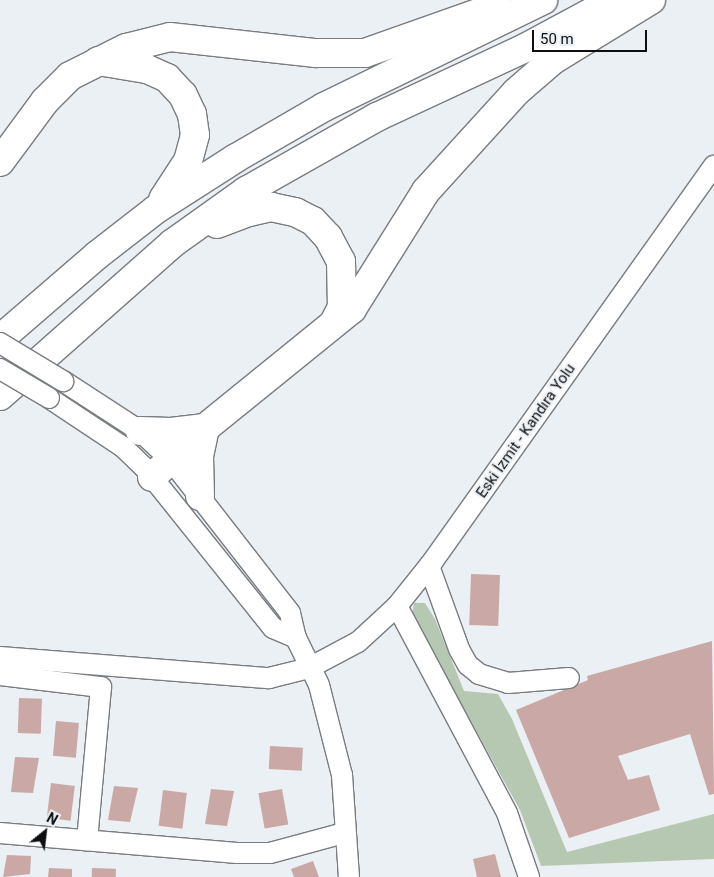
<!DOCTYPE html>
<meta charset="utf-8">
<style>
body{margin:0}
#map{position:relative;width:714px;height:877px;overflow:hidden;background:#ebf0f4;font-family:Roboto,sans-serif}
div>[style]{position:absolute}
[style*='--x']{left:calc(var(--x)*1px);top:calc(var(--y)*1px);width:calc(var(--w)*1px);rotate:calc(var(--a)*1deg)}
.green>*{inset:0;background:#b7c8b2}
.building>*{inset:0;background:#caa8a5;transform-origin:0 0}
.roads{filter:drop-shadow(1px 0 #787c80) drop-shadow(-1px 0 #787c80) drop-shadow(0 1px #787c80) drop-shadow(0 -1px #787c80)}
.minor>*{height:20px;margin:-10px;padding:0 10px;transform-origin:10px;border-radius:10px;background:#fff}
.highway>*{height:28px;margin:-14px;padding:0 14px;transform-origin:14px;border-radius:14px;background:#fff}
.bridges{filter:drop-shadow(1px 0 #787c80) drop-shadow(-1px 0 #787c80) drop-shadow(0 1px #787c80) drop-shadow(0 -1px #787c80)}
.minor-bridge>*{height:20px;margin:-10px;padding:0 10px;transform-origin:10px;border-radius:10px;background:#fff}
span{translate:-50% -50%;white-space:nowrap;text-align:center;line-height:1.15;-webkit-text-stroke:4px #ebf0f4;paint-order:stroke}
.street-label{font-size:15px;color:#0e0f11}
.north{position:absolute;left:20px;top:807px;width:50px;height:50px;-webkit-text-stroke:4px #ebf0f4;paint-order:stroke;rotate:29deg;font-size:14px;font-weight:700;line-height:20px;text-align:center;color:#0e0f11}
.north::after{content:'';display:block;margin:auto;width:18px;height:22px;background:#0e0f11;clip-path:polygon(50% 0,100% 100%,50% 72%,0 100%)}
.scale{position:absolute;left:532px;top:30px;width:115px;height:22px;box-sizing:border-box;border:2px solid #0e0f11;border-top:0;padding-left:6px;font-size:15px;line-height:18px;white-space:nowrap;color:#0e0f11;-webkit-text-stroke:4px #ebf0f4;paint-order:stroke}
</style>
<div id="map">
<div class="green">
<i style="clip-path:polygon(414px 603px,425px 603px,435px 619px,464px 691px,498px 694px,512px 719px,567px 852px,714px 814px,714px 859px,541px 866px,520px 810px,412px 615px)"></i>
</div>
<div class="building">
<i style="left:471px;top:574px;width:29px;height:51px;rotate:2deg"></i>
<i style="clip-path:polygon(712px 641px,714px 794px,709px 795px,690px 734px,618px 756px,628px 780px,649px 775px,660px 810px,569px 838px,516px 710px,588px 680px,587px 676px)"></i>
<i style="left:19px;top:698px;width:23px;height:35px;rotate:2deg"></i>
<i style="left:56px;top:721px;width:23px;height:35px;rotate:5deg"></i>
<i style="left:270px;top:746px;width:33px;height:23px;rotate:3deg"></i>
<i style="clip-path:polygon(15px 757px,39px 758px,33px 793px,11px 792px)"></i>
<i style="left:51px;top:783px;width:24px;height:35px;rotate:7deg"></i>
<i style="clip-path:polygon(114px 786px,138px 788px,130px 822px,108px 820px)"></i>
<i style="clip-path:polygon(211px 789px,234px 791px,227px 826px,205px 824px)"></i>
<i style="left:282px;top:789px;width:36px;height:24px;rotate:80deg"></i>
<i style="left:163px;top:790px;width:24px;height:36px;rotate:7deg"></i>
<i style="clip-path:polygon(495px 854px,501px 877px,477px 877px,473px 859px)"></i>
<i style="clip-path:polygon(7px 855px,31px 856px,30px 874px,3px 877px)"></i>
<i style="clip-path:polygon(313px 861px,319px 877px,294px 877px,291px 869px)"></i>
<i style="clip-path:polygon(49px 868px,72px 869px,72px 877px,48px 877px)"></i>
<i style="left:92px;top:868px;width:24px;height:9px;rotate:2deg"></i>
</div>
<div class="roads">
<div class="minor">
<i style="--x:63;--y:381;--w:92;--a:33"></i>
<i style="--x:140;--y:431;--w:42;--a:43.1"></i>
<i style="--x:171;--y:460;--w:194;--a:52.1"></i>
<i style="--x:290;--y:613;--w:26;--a:77"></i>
<i style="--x:296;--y:638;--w:52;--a:63.9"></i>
<i style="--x:319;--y:685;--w:93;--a:75.7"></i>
<i style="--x:342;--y:775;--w:102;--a:86.1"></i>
<i style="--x:49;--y:398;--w:89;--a:33.5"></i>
<i style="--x:123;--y:447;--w:29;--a:44"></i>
<i style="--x:144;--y:467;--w:206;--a:51.3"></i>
<i style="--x:273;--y:628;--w:25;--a:23"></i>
<i style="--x:429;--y:566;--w:88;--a:70.1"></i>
<i style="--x:459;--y:649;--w:18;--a:61"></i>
<i style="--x:468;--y:665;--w:14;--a:39"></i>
<i style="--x:479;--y:674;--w:30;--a:17"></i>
<i style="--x:508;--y:683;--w:61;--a:-4.7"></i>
<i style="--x:397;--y:606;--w:234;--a:62"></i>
<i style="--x:507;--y:813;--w:68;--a:71"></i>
<i style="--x:0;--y:657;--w:270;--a:4.5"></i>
<i style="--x:269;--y:678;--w:41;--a:-14"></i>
<i style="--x:309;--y:668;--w:55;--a:-28"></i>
<i style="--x:358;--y:642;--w:53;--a:-42.7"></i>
<i style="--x:397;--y:606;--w:58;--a:-51.3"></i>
<i style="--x:433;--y:561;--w:485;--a:-54.6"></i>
<i style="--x:0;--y:675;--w:102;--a:6.8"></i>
<i style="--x:101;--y:687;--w:154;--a:95.2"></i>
<i style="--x:0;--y:833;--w:238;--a:4.8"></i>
<i style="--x:237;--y:853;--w:33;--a:0"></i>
<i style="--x:270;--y:853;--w:77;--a:-15.1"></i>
</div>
<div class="highway">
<i style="--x:98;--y:61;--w:50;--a:9.3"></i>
<i style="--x:147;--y:69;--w:22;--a:24"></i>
<i style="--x:167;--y:78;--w:23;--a:47"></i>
<i style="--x:183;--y:95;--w:21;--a:65"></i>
<i style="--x:192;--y:114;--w:21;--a:82"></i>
<i style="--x:195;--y:135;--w:27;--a:105"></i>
<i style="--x:188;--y:161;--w:45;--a:123.3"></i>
<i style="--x:0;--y:162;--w:76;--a:-53.6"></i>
<i style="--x:45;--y:101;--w:35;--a:-45"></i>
<i style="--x:70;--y:76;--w:63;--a:-26.6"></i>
<i style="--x:126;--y:48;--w:45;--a:-14"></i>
<i style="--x:170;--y:37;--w:147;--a:6.3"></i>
<i style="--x:316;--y:53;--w:49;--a:0"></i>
<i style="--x:365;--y:53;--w:141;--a:-19.5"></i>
<i style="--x:217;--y:224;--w:34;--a:-21"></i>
<i style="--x:249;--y:212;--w:23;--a:-13"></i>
<i style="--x:271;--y:207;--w:25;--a:12"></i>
<i style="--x:295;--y:212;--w:20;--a:27"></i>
<i style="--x:313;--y:221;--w:22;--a:47"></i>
<i style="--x:328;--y:237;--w:27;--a:62"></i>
<i style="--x:341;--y:261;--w:46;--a:88.8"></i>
<i style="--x:342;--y:307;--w:18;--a:117"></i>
<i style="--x:0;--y:339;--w:127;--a:-40.8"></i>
<i style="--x:96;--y:256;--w:75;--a:-37.9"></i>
<i style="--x:155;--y:210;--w:96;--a:-32.7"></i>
<i style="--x:236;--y:158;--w:102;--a:-30.1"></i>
<i style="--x:324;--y:107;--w:244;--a:-26"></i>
<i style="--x:0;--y:396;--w:231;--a:-41.5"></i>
<i style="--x:173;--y:243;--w:90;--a:-35.5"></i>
<i style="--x:246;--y:191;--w:150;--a:-29.5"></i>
<i style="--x:377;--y:117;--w:163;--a:-25"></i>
<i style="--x:525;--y:48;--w:101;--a:-28.3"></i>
<i style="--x:140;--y:431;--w:31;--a:2"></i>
<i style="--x:171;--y:432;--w:34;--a:-7"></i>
<i style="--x:205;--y:428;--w:29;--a:102"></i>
<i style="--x:199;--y:456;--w:40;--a:88.6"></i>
<i style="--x:152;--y:477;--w:72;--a:-42.8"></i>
<i style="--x:205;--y:428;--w:189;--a:-39"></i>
<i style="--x:352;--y:309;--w:139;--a:-57.9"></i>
<i style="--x:426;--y:191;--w:134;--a:-47.7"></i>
<i style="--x:516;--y:92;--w:49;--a:-40.9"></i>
<i style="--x:553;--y:60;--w:115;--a:-31.5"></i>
</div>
</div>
<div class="bridges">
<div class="minor-bridge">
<i style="--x:0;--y:343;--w:74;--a:31.1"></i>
<i style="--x:0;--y:369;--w:57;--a:30.6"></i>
</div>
</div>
<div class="street-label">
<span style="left:526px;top:431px;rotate:-55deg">Eski İzmit - Kandıra Yolu</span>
</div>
<div class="north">N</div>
<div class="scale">50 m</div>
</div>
